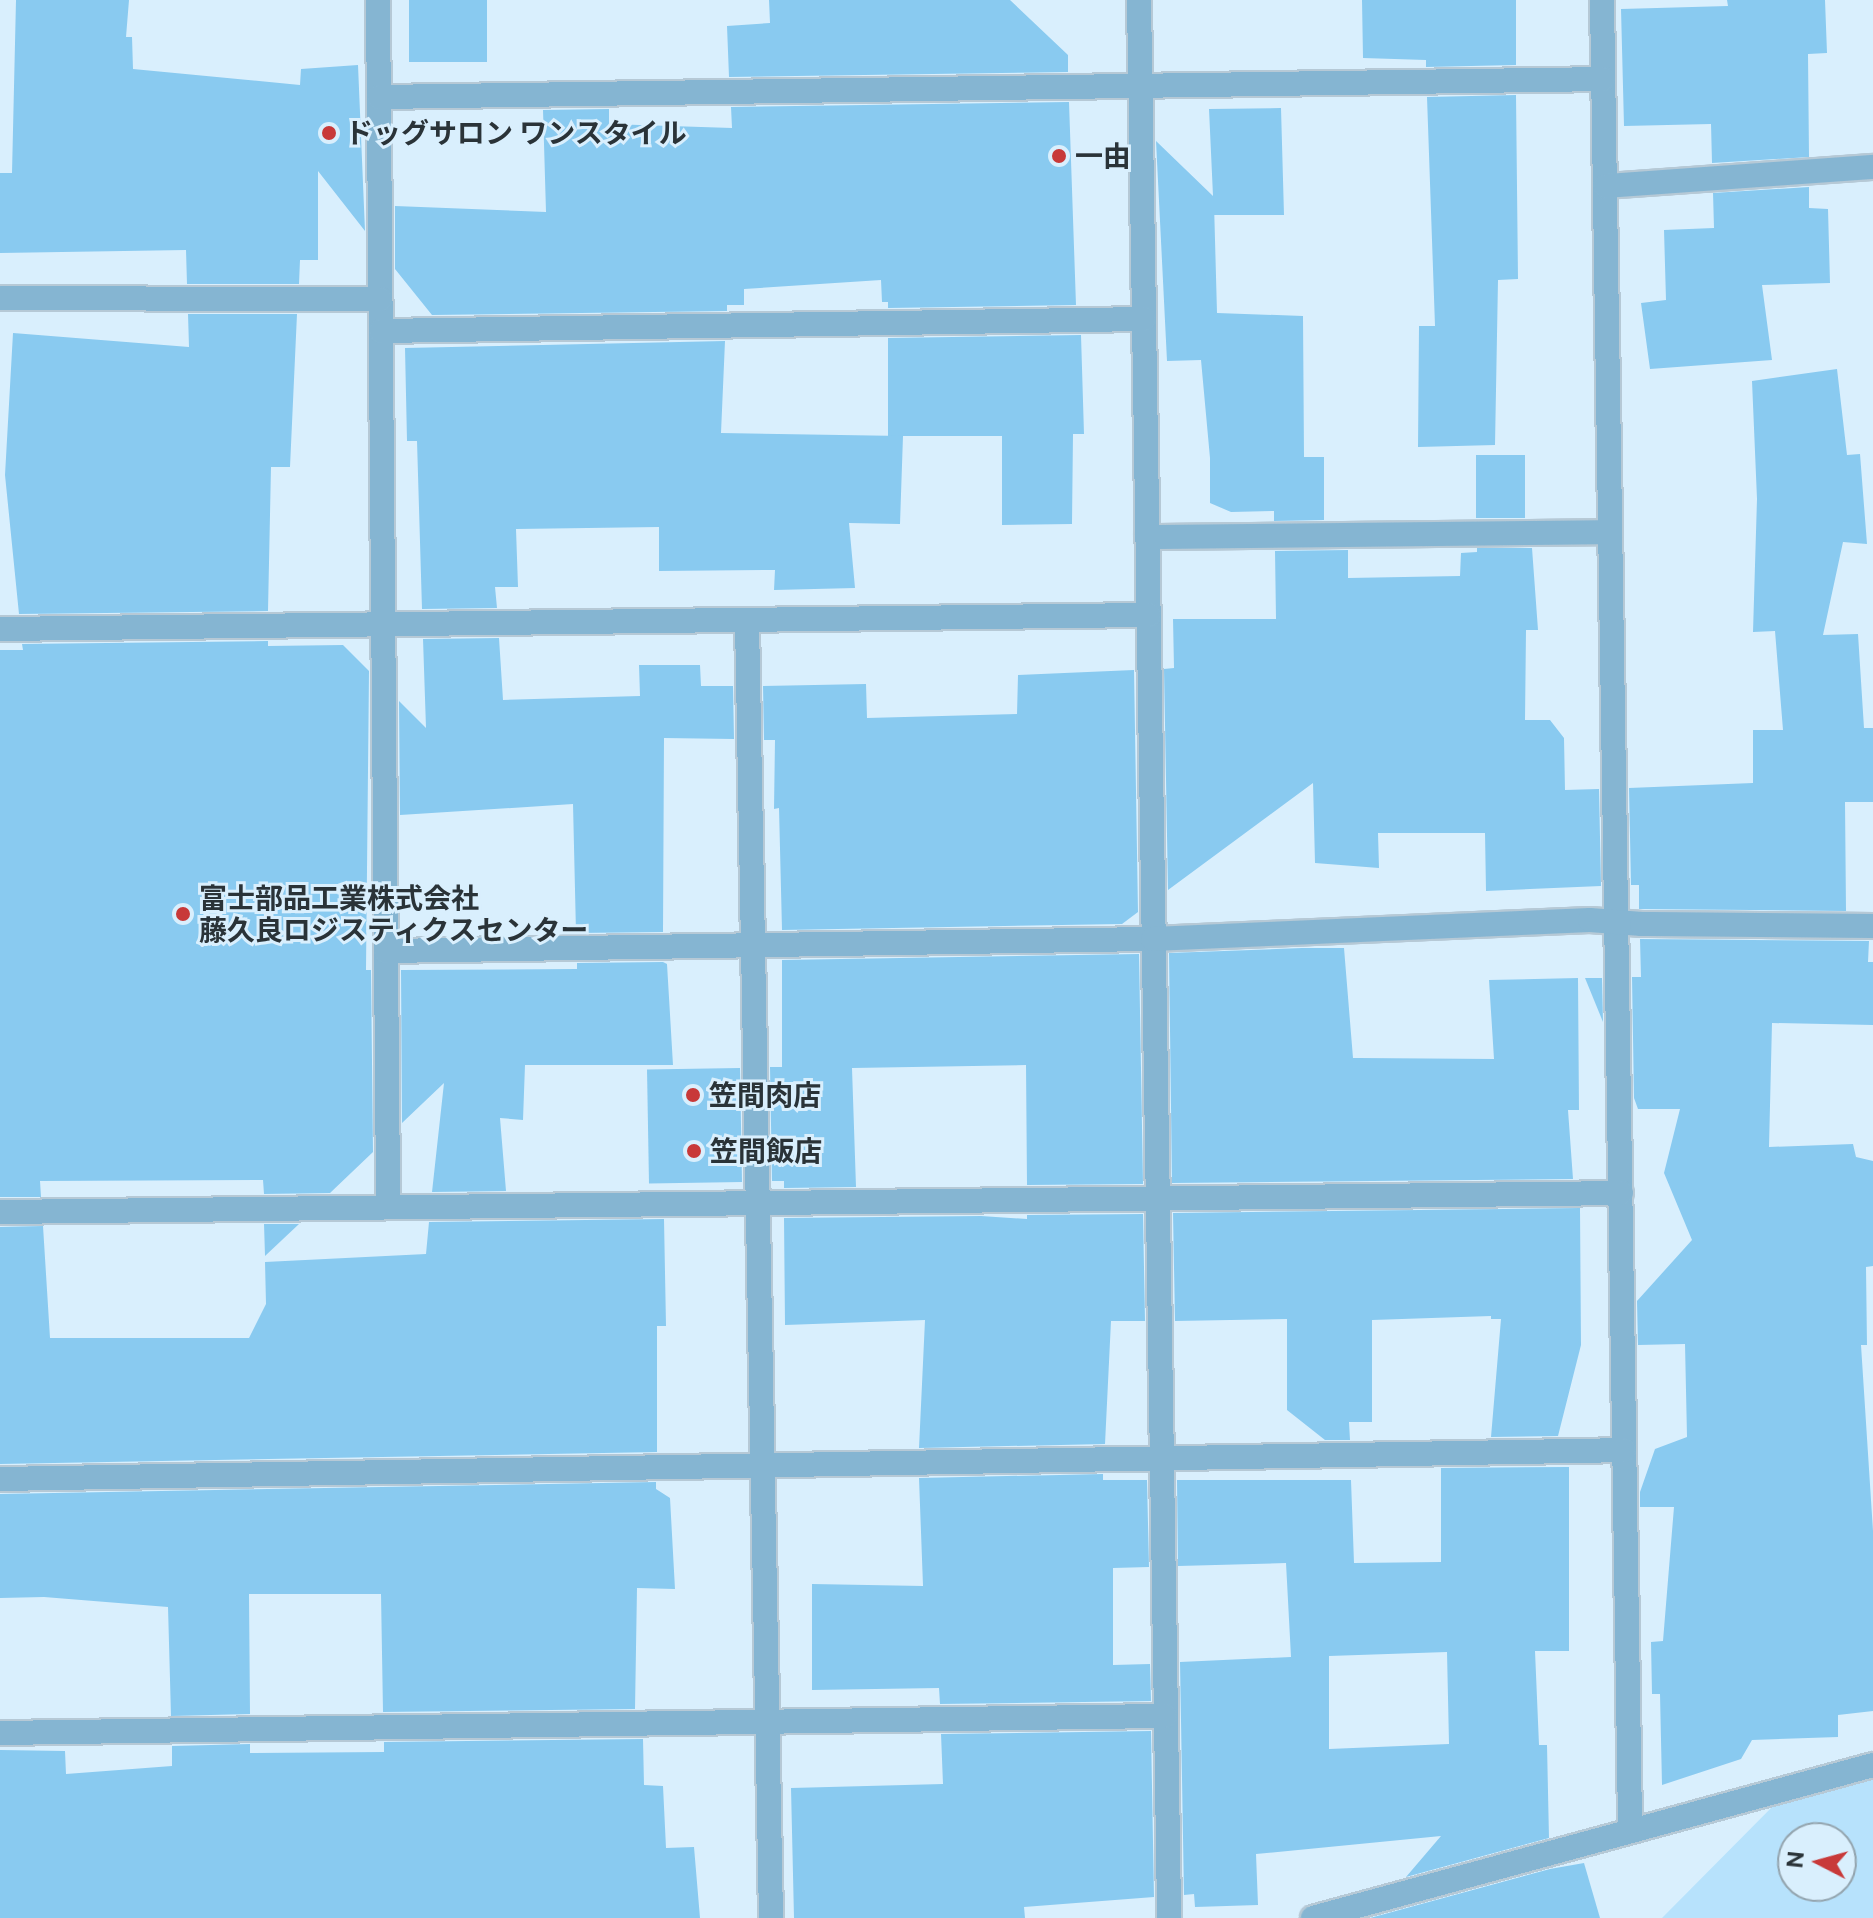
<!DOCTYPE html>
<meta charset="utf-8">
<style>
body{margin:0}
#map{position:relative;width:1873px;height:1918px;overflow:hidden;background:#d9effd;font-family:"Public Sans","Noto Sans JP",sans-serif}
div>[style]{position:absolute}
[style*='--x']{left:calc(var(--x)*1px);top:calc(var(--y)*1px);width:calc(var(--w)*1px);rotate:calc(var(--a)*1deg)}
.green>*{inset:0;background:#b7e2fc}
.building>*{inset:0;background:#89caf0;transform-origin:0 0}
.roads{filter:drop-shadow(2px 0 #b6c9d6) drop-shadow(-2px 0 #b6c9d6) drop-shadow(0 2px #b6c9d6) drop-shadow(0 -2px #b6c9d6)}
.service>*{height:24px;margin:-12px;padding:0 12px;transform-origin:12px;border-radius:12px;background:#85b5d2}
.minor>*{height:24px;margin:-12px;padding:0 12px;transform-origin:12px;border-radius:12px;background:#85b5d2}
.dots>*{width:22px;height:22px;translate:-50% -50%;box-sizing:border-box;border:4px solid #d9effd;border-radius:50%}
span{translate:-50% -50%;white-space:nowrap;text-align:center;line-height:1.15;-webkit-text-stroke:6px #d9effd;paint-order:stroke}
.poi-label{font-size:28px;color:#2a3338;font-weight:700}
.left{translate:0 -50%;text-align:left}
.north{position:absolute;left:1777px;top:1822px;width:80px;height:80px;box-sizing:border-box;background:#d9effd;border:2px solid #93a4ae;border-radius:50%;rotate:276deg;font-size:22px;font-weight:700;line-height:32px;text-align:center;color:#2a3338}
.north::after{content:'';display:block;margin:auto;width:28px;height:36px;background:#c83939;clip-path:polygon(50% 0,100% 100%,50% 72%,0 100%)}
</style>
<div id="map">
<div class="green">
<i style="clip-path:polygon(evenodd,1873px 1769px,1873px 1918px,1662px 1918px,1792px 1787px,1873px 1769px,1793px 1838px,1841px 1838px,1841px 1886px,1793px 1886px,1793px 1838px)"></i>
</div>
<div class="building">
<i style="clip-path:polygon(16px 0,129px 0,126px 37px,132px 37px,133px 69px,300px 85px,301px 69px,358px 65px,365px 231px,318px 171px,318px 260px,300px 260px,299px 284px,187px 284px,186px 250px,0 253px,0 173px,12px 173px)"></i>
<i style="left:409px;top:0;width:78px;height:62px"></i>
<i style="clip-path:polygon(769px 0,1010px 0,1068px 55px,1068px 72px,729px 77px,727px 26px,770px 23px)"></i>
<i style="clip-path:polygon(1362px 0,1516px 0,1516px 65px,1426px 67px,1426px 60px,1363px 58px)"></i>
<i style="clip-path:polygon(1727px 0,1825px 0,1827px 53px,1808px 54px,1809px 157px,1712px 163px,1711px 124px,1624px 126px,1621px 9px,1728px 6px)"></i>
<i style="clip-path:polygon(1516px 95px,1518px 279px,1498px 280px,1495px 445px,1418px 447px,1419px 326px,1435px 326px,1427px 97px)"></i>
<i style="clip-path:polygon(1069px 102px,1076px 305px,888px 308px,888px 302px,882px 302px,881px 280px,744px 289px,744px 305px,727px 305px,727px 311px,432px 315px,395px 269px,395px 206px,546px 212px,543px 110px,609px 109px,609px 124px,732px 128px,731px 107px)"></i>
<i style="clip-path:polygon(1281px 108px,1284px 215px,1214px 215px,1214px 203px,1217px 313px,1303px 316px,1304px 457px,1324px 457px,1324px 520px,1274px 521px,1274px 511px,1231px 512px,1210px 503px,1210px 458px,1201px 360px,1167px 361px,1156px 141px,1213px 196px,1209px 109px)"></i>
<i style="clip-path:polygon(1809px 187px,1809px 208px,1828px 209px,1830px 283px,1762px 285px,1772px 360px,1650px 369px,1641px 303px,1666px 300px,1664px 230px,1714px 228px,1713px 193px)"></i>
<i style="clip-path:polygon(188px 314px,297px 314px,290px 467px,271px 467px,268px 611px,19px 614px,5px 475px,13px 333px,189px 347px)"></i>
<i style="clip-path:polygon(1081px 335px,1084px 434px,1073px 434px,1072px 524px,1002px 525px,1002px 436px,888px 436px,888px 338px)"></i>
<i style="clip-path:polygon(725px 341px,721px 433px,903px 436px,900px 524px,849px 523px,855px 588px,774px 590px,775px 570px,659px 571px,659px 527px,516px 529px,518px 587px,495px 587px,497px 608px,422px 609px,417px 441px,407px 441px,405px 348px)"></i>
<i style="clip-path:polygon(1837px 369px,1847px 455px,1860px 454px,1867px 544px,1843px 542px,1823px 635px,1858px 634px,1864px 728px,1873px 728px,1873px 802px,1845px 802px,1846px 911px,1639px 909px,1639px 885px,1631px 885px,1629px 788px,1753px 783px,1753px 730px,1783px 730px,1775px 631px,1753px 632px,1757px 499px,1752px 381px)"></i>
<i style="left:1476px;top:455px;width:49px;height:63px"></i>
<i style="clip-path:polygon(1477px 548px,1532px 548px,1538px 630px,1526px 630px,1525px 720px,1550px 720px,1564px 738px,1565px 790px,1599px 789px,1601px 886px,1486px 891px,1485px 833px,1378px 833px,1379px 868px,1315px 863px,1313px 783px,1168px 890px,1164px 669px,1174px 668px,1173px 619px,1276px 619px,1275px 551px,1348px 550px,1348px 578px,1460px 576px,1461px 553px,1477px 552px)"></i>
<i style="clip-path:polygon(499px 638px,503px 700px,640px 696px,639px 665px,700px 665px,701px 686px,733px 686px,734px 739px,664px 738px,663px 932px,576px 933px,573px 804px,400px 815px,399px 701px,426px 728px,423px 639px)"></i>
<i style="clip-path:polygon(268px 641px,268px 646px,343px 645px,369px 671px,366px 970px,371px 970px,373px 1152px,330px 1193px,264px 1194px,263px 1180px,40px 1181px,41px 1197px,0 1197px,0 650px,23px 650px,22px 644px)"></i>
<i style="clip-path:polygon(1134px 670px,1138px 912px,1122px 924px,782px 930px,779px 808px,774px 809px,775px 740px,764px 740px,763px 686px,866px 684px,867px 718px,1017px 714px,1018px 675px)"></i>
<i style="clip-path:polygon(1640px 939px,1869px 941px,1868px 962px,1873px 962px,1873px 1025px,1772px 1023px,1769px 1147px,1853px 1144px,1856px 1157px,1873px 1161px,1873px 1266px,1866px 1267px,1867px 1345px,1861px 1345px,1873px 1531px,1873px 1711px,1838px 1715px,1838px 1737px,1752px 1740px,1741px 1759px,1662px 1785px,1660px 1694px,1652px 1694px,1651px 1642px,1663px 1641px,1674px 1507px,1640px 1507px,1640px 1492px,1655px 1449px,1687px 1437px,1685px 1344px,1638px 1345px,1637px 1301px,1692px 1240px,1664px 1173px,1680px 1109px,1638px 1109px,1634px 1098px,1632px 977px,1641px 977px)"></i>
<i style="clip-path:polygon(1302px 948px,1344px 948px,1353px 1058px,1358px 1058px,1494px 1059px,1489px 980px,1578px 978px,1579px 1110px,1568px 1110px,1573px 1179px,1172px 1183px,1169px 953px)"></i>
<i style="clip-path:polygon(1139px 954px,1143px 1184px,1027px 1185px,1026px 1065px,852px 1068px,856px 1187px,784px 1188px,784px 1181px,772px 1181px,770px 1067px,782px 1067px,782px 960px)"></i>
<i style="clip-path:polygon(663px 962px,667px 964px,673px 1065px,525px 1065px,523px 1120px,500px 1118px,506px 1191px,432px 1192px,444px 1083px,402px 1123px,401px 970px,577px 969px,577px 963px)"></i>
<i style="clip-path:polygon(1585px 978px,1602px 978px,1603px 1022px)"></i>
<i style="left:740px;top:1068px;width:114px;height:93px;rotate:89deg"></i>
<i style="clip-path:polygon(1580px 1208px,1581px 1345px,1558px 1436px,1491px 1437px,1501px 1319px,1491px 1319px,1491px 1316px,1372px 1320px,1372px 1422px,1349px 1422px,1350px 1440px,1325px 1440px,1287px 1410px,1287px 1319px,1175px 1321px,1173px 1213px)"></i>
<i style="clip-path:polygon(1143px 1214px,1145px 1321px,1111px 1321px,1105px 1444px,919px 1448px,925px 1320px,785px 1325px,784px 1218px,981px 1216px,1027px 1219px,1027px 1215px)"></i>
<i style="clip-path:polygon(664px 1219px,666px 1326px,657px 1326px,657px 1452px,0 1464px,0 1227px,43px 1226px,50px 1338px,249px 1338px,266px 1304px,265px 1262px,426px 1254px,429px 1222px)"></i>
<i style="clip-path:polygon(264px 1224px,299px 1224px,265px 1256px)"></i>
<i style="clip-path:polygon(evenodd,1569px 1467px,1569px 1651px,1535px 1651px,1539px 1745px,1547px 1745px,1549px 1838px,1406px 1877px,1441px 1836px,1256px 1854px,1258px 1905px,1195px 1907px,1194px 1894px,1184px 1895px,1180px 1662px,1291px 1657px,1286px 1563px,1178px 1566px,1177px 1480px,1351px 1480px,1354px 1563px,1441px 1562px,1441px 1468px,1569px 1467px,1447px 1652px,1449px 1744px,1329px 1749px,1329px 1656px,1447px 1652px)"></i>
<i style="clip-path:polygon(1103px 1474px,1103px 1480px,1147px 1480px,1149px 1567px,1113px 1568px,1113px 1665px,1150px 1664px,1151px 1701px,940px 1704px,939px 1688px,812px 1690px,812px 1584px,923px 1586px,919px 1478px)"></i>
<i style="clip-path:polygon(656px 1482px,656px 1489px,670px 1498px,675px 1589px,637px 1588px,635px 1709px,383px 1712px,381px 1594px,249px 1594px,250px 1714px,171px 1716px,168px 1607px,44px 1597px,0 1598px,0 1494px)"></i>
<i style="clip-path:polygon(1151px 1731px,1154px 1897px,1024px 1907px,1025px 1918px,794px 1918px,791px 1788px,943px 1784px,941px 1734px)"></i>
<i style="clip-path:polygon(643px 1739px,644px 1785px,663px 1786px,666px 1848px,694px 1847px,700px 1918px,0 1918px,0 1750px,65px 1751px,66px 1774px,172px 1766px,172px 1746px,250px 1744px,250px 1753px,384px 1752px,384px 1742px)"></i>
<i style="clip-path:polygon(1584px 1863px,1600px 1918px,1370px 1918px,1550px 1869px)"></i>
</div>
<div class="roads">
<div class="service">
<i style="--x:1147;--y:537;--w:463;--a:-0.6"></i>
</div>
<div class="minor">
<i style="--x:378;--y:0;--w:1206;--a:89.52"></i>
<i style="--x:1139;--y:0;--w:1918;--a:89.1"></i>
<i style="--x:1602;--y:0;--w:1831;--a:89.12"></i>
<i style="--x:379;--y:97;--w:1224;--a:-0.84"></i>
<i style="--x:1606;--y:186;--w:268;--a:-4.1"></i>
<i style="--x:0;--y:298;--w:380;--a:0.2"></i>
<i style="--x:381;--y:331;--w:763;--a:-0.9"></i>
<i style="--x:747;--y:621;--w:1297;--a:88.94"></i>
<i style="--x:0;--y:629;--w:1149;--a:-0.7"></i>
<i style="--x:386;--y:951;--w:767;--a:-0.9"></i>
<i style="--x:1153;--y:939;--w:437;--a:-2.5"></i>
<i style="--x:1590;--y:920;--w:52;--a:4.4"></i>
<i style="--x:1642;--y:924;--w:231;--a:0.5"></i>
<i style="--x:0;--y:1212;--w:1621;--a:-0.67"></i>
<i style="--x:0;--y:1479;--w:1624;--a:-1.02"></i>
<i style="--x:0;--y:1733;--w:1165;--a:-0.84"></i>
<i style="--x:1313;--y:1918;--w:581;--a:-15.28"></i>
</div>
</div>
<div class="dots">
<i style="left:329px;top:133px;background:#c83939"></i>
<i style="left:1059px;top:156px;background:#c83939"></i>
<i style="left:183px;top:914px;background:#c83939"></i>
<i style="left:693px;top:1095px;background:#c83939"></i>
<i style="left:694px;top:1151px;background:#c83939"></i>
</div>
<div class="poi-label">
<span class="left" style="left:345px;top:133px">ドッグサロン ワンスタイル</span>
<span class="left" style="left:1075px;top:156px">一由</span>
<span class="left" style="left:199px;top:914px">富士部品工業株式会社<br>藤久良ロジスティクスセンター</span>
<span class="left" style="left:709px;top:1095px">笠間肉店</span>
<span class="left" style="left:710px;top:1151px">笠間飯店</span>
</div>
<div class="north">N</div>
</div>
